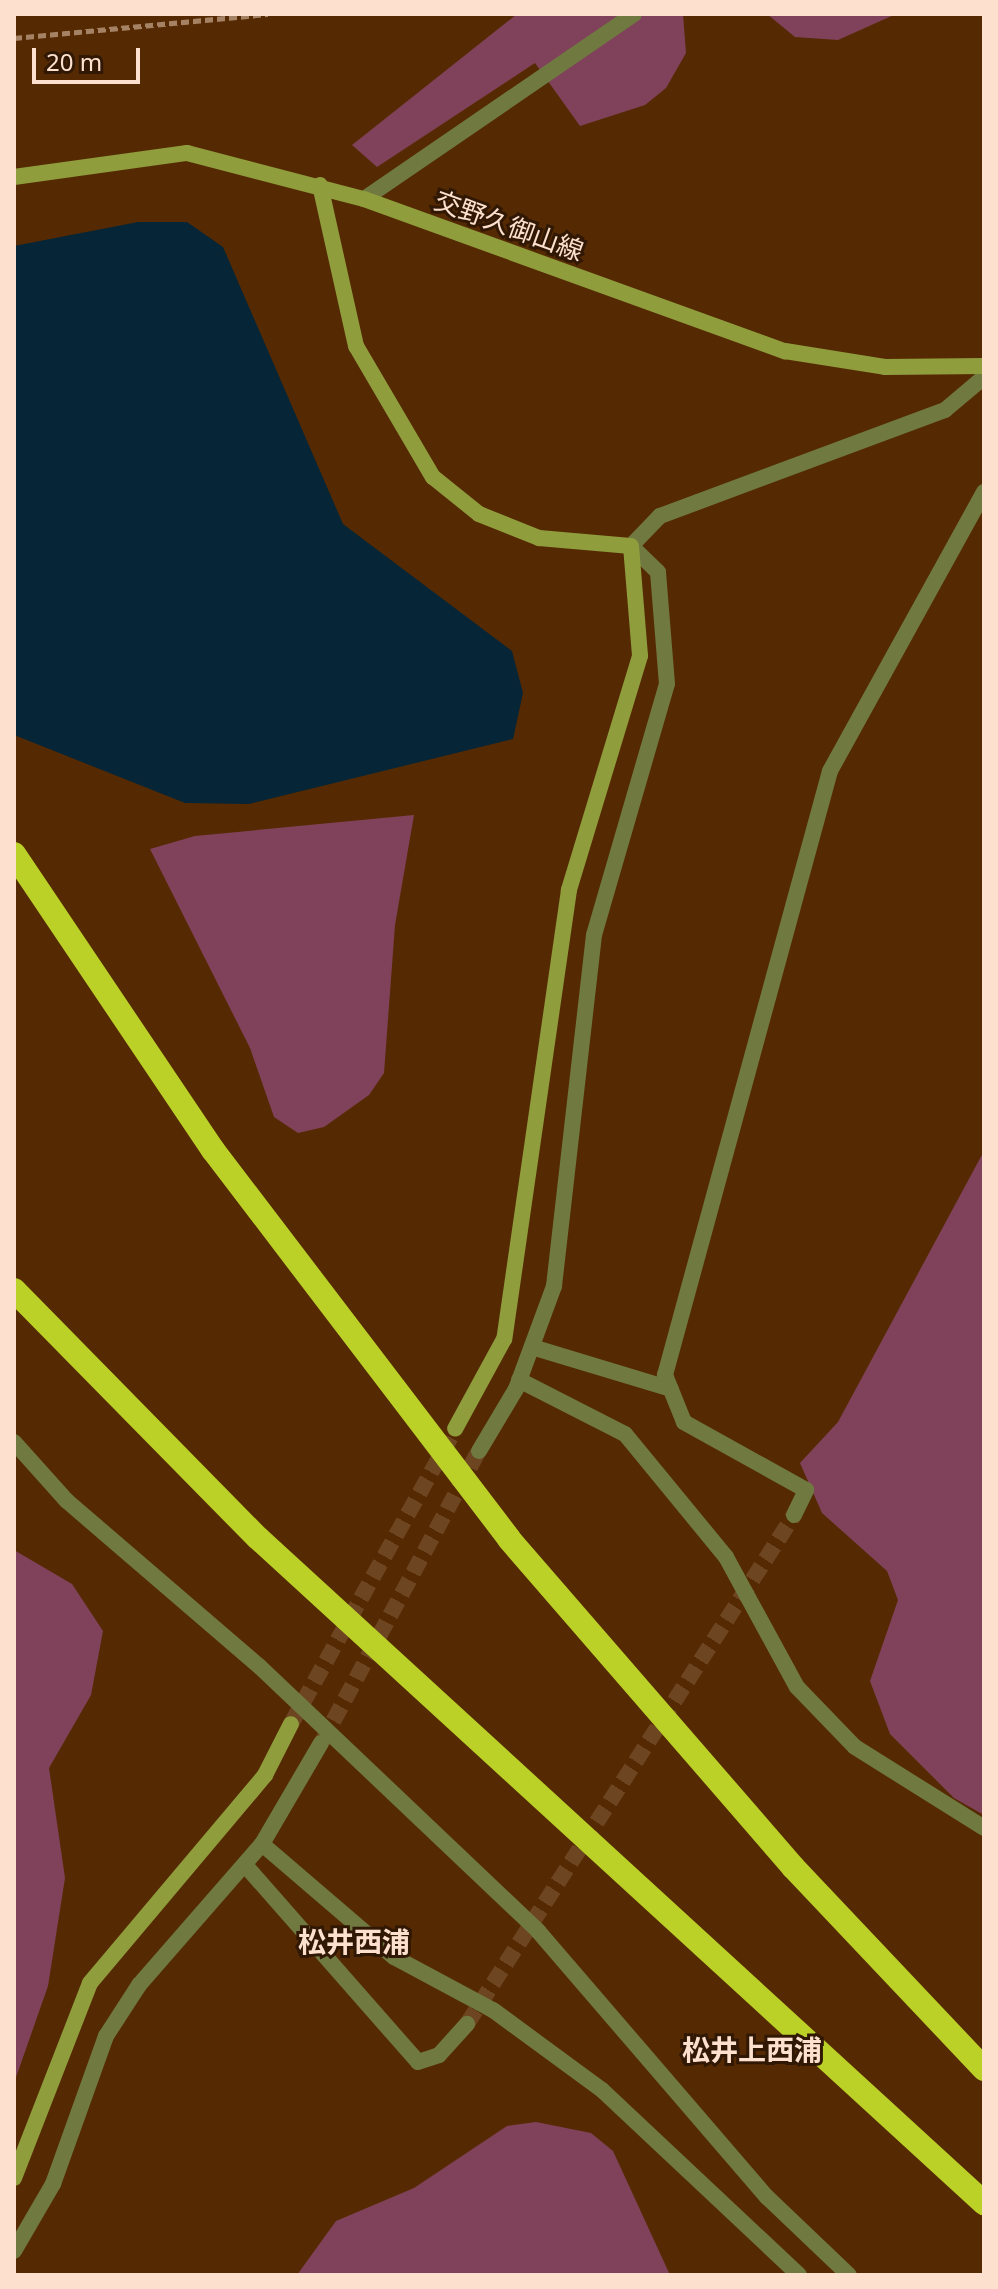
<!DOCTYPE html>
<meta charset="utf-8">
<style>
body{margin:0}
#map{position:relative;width:998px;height:2289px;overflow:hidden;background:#552a02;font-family:"Noto Sans","Noto Sans JP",sans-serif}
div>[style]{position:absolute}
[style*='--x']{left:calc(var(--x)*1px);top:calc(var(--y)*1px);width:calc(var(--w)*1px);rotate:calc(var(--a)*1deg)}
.green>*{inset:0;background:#80425a}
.water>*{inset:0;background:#062536}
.street-tunnel>*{height:16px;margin-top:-8px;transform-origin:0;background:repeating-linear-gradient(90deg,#6e4521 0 16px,transparent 0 24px)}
.secondary-tunnel>*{height:16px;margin-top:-8px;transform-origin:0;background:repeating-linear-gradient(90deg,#6e4521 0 16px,transparent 0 24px)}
.path>*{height:5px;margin-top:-2.5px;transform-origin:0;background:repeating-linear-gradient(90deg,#a68264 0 8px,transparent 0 12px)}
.lane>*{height:16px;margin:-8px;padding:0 8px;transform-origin:8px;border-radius:8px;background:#6f7940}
.street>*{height:16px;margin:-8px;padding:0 8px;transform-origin:8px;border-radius:8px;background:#6f7940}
.secondary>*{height:16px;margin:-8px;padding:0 8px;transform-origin:8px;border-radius:8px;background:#8f9d3d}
.highway>*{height:24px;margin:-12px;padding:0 12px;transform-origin:12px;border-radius:12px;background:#bcd127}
span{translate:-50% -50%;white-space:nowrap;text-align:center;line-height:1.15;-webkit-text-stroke:6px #301804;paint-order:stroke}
.street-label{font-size:26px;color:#fde1ce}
.neighbourhood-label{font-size:28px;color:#fde1ce;font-weight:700}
.frame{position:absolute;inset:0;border:16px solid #fde1ce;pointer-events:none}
.scale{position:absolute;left:32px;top:48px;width:108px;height:36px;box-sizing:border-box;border:4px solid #fde1ce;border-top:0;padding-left:10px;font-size:24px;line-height:28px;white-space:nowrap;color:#fde1ce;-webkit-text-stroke:6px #301804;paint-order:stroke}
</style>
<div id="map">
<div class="green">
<i style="clip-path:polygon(517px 14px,683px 14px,686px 53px,666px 88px,645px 105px,580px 126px,535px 63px,377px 167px,352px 145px)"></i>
<i style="clip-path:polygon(767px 14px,896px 14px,838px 40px,795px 37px)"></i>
<i style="clip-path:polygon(414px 815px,395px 925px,384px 1073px,369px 1095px,324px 1127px,298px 1133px,274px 1117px,250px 1048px,150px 849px,195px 836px)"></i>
<i style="clip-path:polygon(984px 1151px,984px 1815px,954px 1798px,890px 1734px,870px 1681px,898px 1600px,887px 1571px,822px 1513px,800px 1463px,838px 1422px)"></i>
<i style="clip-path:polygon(14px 1550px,72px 1584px,103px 1631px,91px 1695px,49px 1768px,65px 1878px,48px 1986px,14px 2083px)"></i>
<i style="clip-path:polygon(536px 2122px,591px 2133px,613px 2151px,670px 2275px,297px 2275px,336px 2221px,414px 2188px,507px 2126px)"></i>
</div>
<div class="water">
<i style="clip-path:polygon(138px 222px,187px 222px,223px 247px,343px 524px,512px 651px,523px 693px,513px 739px,249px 804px,185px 803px,14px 735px,14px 246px)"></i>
</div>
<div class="street-tunnel">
<i style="--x:322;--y:1742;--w:331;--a:-61.7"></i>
<i style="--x:467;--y:2024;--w:605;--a:-57.28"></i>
</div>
<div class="secondary-tunnel">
<i style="--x:291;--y:1724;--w:338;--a:-60.9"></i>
</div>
<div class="path">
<i style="--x:14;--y:38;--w:255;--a:-5.4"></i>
</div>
<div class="lane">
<i style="--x:364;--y:199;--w:327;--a:-34.4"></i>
</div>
<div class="street">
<i style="--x:532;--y:1347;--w:145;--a:16.8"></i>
<i style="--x:519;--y:1380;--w:119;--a:27"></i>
<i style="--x:625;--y:1434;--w:159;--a:50.6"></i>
<i style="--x:726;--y:1557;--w:148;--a:61.4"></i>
<i style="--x:797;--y:1687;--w:83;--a:46"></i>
<i style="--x:855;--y:1747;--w:152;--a:32.1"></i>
<i style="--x:14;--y:1442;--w:79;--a:48.1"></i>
<i style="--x:67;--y:1501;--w:253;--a:40.7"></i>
<i style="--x:259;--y:1666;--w:385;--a:43.5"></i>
<i style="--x:538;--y:1931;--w:351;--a:49.3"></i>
<i style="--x:767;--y:2197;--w:113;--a:43.6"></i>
<i style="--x:479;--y:1451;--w:72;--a:-59.2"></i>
<i style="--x:516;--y:1389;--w:110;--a:-69.7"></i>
<i style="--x:554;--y:1286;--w:353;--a:-83.5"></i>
<i style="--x:594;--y:935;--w:261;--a:-73.8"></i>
<i style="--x:667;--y:684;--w:112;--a:-94.6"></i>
<i style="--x:658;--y:572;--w:37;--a:-136"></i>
<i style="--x:631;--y:546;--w:42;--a:-46"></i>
<i style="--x:660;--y:516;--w:304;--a:-20.4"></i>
<i style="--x:945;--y:410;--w:51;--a:-40.2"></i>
<i style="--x:794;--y:1515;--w:28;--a:-64"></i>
<i style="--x:806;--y:1490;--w:140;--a:-150.9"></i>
<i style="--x:684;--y:1422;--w:51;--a:-112"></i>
<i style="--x:665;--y:1375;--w:626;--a:-74.72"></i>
<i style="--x:830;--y:771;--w:319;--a:-61.1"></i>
<i style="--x:262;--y:1844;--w:174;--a:40.6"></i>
<i style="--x:394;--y:1957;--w:112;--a:28.2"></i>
<i style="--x:493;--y:2010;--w:135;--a:36.3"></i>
<i style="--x:602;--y:2090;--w:270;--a:43.2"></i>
<i style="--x:245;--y:1865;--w:262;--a:48.7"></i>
<i style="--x:418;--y:2062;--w:22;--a:-18"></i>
<i style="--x:439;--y:2055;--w:42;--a:-47.9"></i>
<i style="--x:14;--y:2251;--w:78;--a:-59.8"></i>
<i style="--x:53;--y:2184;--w:157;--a:-70.3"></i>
<i style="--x:106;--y:2036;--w:61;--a:-57.1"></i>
<i style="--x:139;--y:1985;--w:187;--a:-48.9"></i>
<i style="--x:262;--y:1844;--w:117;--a:-59.7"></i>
</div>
<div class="secondary">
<i style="--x:14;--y:177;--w:175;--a:-7.9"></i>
<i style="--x:187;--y:153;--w:183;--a:14.6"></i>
<i style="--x:364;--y:199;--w:448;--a:19.9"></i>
<i style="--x:785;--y:351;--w:101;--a:9.1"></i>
<i style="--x:885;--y:367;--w:99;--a:-0.6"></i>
<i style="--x:320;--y:185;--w:165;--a:77.4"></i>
<i style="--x:356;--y:346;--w:152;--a:59.6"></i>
<i style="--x:433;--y:477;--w:59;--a:38.8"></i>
<i style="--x:479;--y:514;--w:65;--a:21.8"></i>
<i style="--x:539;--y:538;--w:92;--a:5"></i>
<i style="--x:631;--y:546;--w:110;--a:85.3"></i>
<i style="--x:640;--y:656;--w:245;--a:106.9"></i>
<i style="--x:569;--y:890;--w:454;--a:98.2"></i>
<i style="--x:504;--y:1339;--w:102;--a:118.6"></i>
<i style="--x:14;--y:2178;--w:209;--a:-68.7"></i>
<i style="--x:90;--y:1983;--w:272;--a:-49.9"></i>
<i style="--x:265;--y:1775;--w:57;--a:-63"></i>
</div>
<div class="highway">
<i style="--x:14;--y:854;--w:357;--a:56.1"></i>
<i style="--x:213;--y:1150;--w:489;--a:52.7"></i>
<i style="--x:509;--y:1539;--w:434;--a:49.1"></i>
<i style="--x:793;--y:1867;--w:278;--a:46.6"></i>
<i style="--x:14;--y:1290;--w:348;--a:45.5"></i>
<i style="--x:258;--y:1538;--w:985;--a:42.49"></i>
</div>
<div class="street-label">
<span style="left:509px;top:226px;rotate:20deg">交野久御山線</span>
</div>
<div class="neighbourhood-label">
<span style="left:354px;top:1941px">松井西浦</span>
<span style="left:752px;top:2049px">松井上西浦</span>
</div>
<div class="frame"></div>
<div class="scale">20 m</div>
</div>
